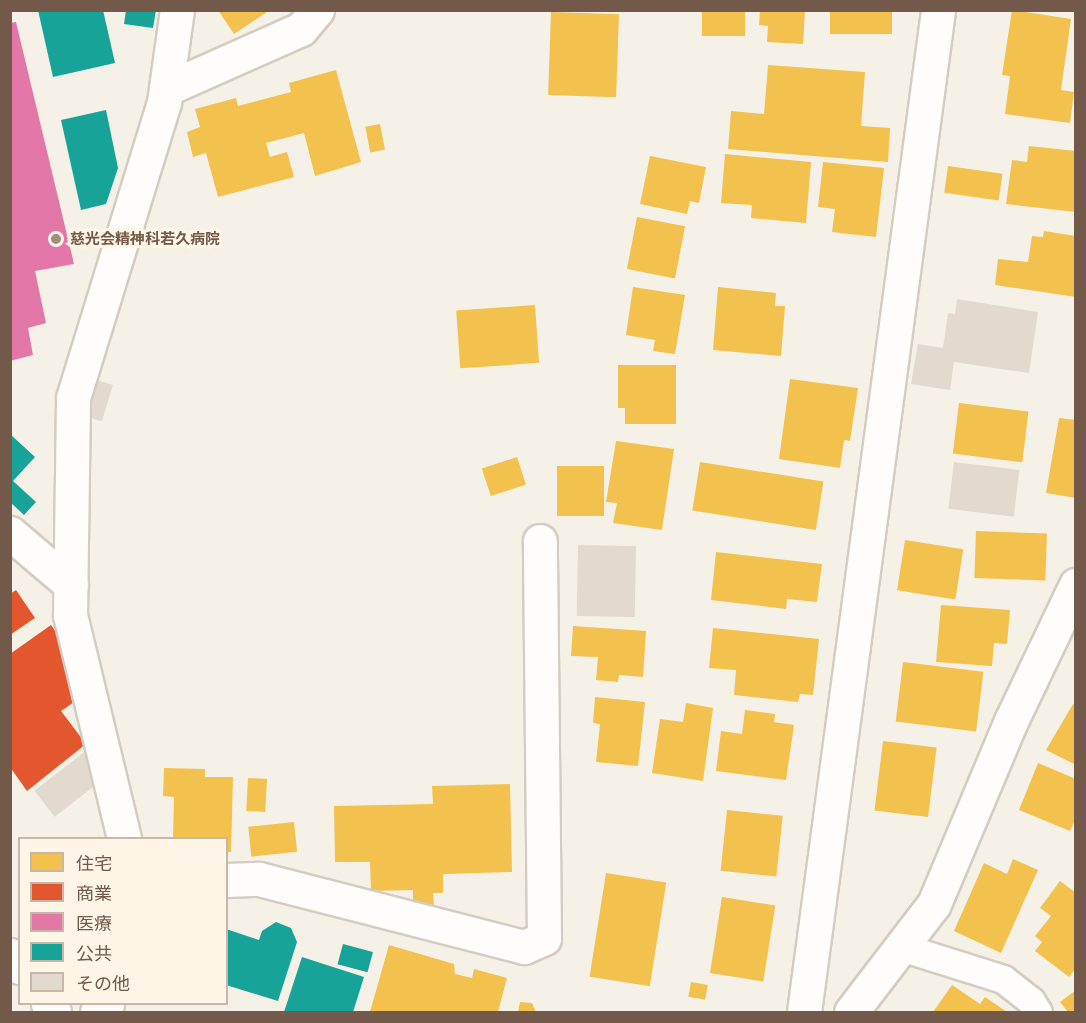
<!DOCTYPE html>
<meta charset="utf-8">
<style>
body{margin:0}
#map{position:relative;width:1086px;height:1023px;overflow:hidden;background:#f6f1e7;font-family:"PT Sans","Noto Sans JP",sans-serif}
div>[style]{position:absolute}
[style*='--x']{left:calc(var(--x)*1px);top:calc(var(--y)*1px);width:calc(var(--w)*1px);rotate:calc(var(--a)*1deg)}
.homes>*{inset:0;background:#f2c14e;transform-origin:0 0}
.shops>*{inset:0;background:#e4572e}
.health>*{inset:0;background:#e377a8}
.public>*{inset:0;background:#17a398;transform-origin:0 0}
.building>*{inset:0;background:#e2d9cf;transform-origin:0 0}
.roads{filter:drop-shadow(2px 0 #d4ccc2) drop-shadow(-2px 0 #d4ccc2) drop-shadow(0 2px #d4ccc2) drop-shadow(0 -2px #d4ccc2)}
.lane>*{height:27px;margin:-13.5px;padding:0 13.5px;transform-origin:13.5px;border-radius:13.5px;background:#fefdfb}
.street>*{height:33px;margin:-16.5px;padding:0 16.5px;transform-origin:16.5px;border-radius:16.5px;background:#fefdfb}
.secondary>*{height:33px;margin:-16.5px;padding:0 16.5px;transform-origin:16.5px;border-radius:16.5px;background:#fefdfb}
.dots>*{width:16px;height:16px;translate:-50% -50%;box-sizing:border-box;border:3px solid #fff6e7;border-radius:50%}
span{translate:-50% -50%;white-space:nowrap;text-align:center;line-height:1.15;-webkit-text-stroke:6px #fff6e7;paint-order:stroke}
.poi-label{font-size:15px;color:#725949;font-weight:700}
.left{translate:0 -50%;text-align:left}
.frame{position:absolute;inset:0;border:12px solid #725949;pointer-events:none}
.legend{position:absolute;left:18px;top:837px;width:210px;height:168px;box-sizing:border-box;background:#fff6e7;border:2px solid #c7b7a8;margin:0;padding:8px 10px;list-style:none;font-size:18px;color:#725949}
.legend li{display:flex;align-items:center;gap:12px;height:30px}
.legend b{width:30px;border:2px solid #c7b7a8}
</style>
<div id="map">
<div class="homes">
<i style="clip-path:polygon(218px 10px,270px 10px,234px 34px)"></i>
<i style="left:702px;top:10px;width:43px;height:26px"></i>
<i style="clip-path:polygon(760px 10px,805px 10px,803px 44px,767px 42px,768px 26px,759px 25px)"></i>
<i style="left:830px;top:10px;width:62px;height:24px"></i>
<i style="clip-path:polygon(1012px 10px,1071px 19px,1061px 90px,1074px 92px,1070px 123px,1005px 114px,1010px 76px,1002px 75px)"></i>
<i style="left:551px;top:12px;width:68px;height:83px;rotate:2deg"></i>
<i style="clip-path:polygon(768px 65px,865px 72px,861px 126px,890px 128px,888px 162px,728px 149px,731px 111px,764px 114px)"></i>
<i style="clip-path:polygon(336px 70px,361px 162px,315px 176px,304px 133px,266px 143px,270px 157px,287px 152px,294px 177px,218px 197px,206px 153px,193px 157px,187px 132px,200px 127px,195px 109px,236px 98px,238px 106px,291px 92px,289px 83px)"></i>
<i style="left:380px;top:124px;width:26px;height:15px;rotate:79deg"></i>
<i style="clip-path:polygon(1029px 146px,1076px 151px,1076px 212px,1006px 204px,1012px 160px,1027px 162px)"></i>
<i style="clip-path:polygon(725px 154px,811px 162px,806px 223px,751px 218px,752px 205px,721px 203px)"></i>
<i style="clip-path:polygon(650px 156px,706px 167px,699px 203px,690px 201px,687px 214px,640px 204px)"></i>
<i style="clip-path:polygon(823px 162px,884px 168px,876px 237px,832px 232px,835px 209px,818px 207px)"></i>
<i style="left:948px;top:166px;width:55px;height:27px;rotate:8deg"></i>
<i style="left:637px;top:217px;width:49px;height:53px;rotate:11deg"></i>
<i style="clip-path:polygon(1044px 231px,1076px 236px,1076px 297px,995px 285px,998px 259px,1028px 262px,1032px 236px,1043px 237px)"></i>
<i style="clip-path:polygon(633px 287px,685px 295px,675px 354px,653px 351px,655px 340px,626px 335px)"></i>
<i style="clip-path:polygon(718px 287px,776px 293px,775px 306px,785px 306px,781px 356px,713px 350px)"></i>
<i style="left:535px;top:305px;width:58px;height:79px;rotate:86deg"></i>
<i style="clip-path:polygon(618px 365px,676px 365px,676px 424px,625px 424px,625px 408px,618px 408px)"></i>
<i style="clip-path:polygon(790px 379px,858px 388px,850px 441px,844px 440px,840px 468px,779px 459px)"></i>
<i style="left:959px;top:403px;width:70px;height:51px;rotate:7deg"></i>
<i style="clip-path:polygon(1059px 418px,1076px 420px,1076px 498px,1046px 493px)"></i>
<i style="clip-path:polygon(616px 441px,674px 449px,662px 530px,613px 523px,617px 503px,606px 502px)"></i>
<i style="left:517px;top:457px;width:29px;height:37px;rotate:72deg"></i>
<i style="left:700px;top:462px;width:125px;height:49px;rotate:9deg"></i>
<i style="left:557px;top:466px;width:47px;height:50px"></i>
<i style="left:976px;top:531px;width:71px;height:47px;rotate:2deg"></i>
<i style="left:905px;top:540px;width:59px;height:51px;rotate:9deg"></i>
<i style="clip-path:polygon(716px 552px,822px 564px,817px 602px,787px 599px,786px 609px,711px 600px)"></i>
<i style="clip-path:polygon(941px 605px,1010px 610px,1007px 644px,994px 643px,992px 666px,936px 662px)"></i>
<i style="clip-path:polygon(573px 626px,646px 631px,643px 677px,619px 675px,618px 682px,596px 680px,598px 657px,571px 656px)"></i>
<i style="clip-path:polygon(713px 628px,819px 639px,813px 695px,800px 694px,798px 702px,734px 695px,736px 670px,709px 668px)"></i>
<i style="left:903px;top:662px;width:81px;height:60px;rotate:7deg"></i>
<i style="clip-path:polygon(595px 697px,645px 702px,638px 766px,596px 762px,600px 724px,593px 723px)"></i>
<i style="clip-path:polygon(686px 703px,713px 708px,703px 781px,652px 773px,660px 719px,683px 722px)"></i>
<i style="clip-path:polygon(1073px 704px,1076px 706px,1076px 765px,1046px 750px)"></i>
<i style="clip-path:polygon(745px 710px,775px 714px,774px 722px,794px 725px,786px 780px,716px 771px,721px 731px,742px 734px)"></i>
<i style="left:883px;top:741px;width:54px;height:70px;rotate:7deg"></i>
<i style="clip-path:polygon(1038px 763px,1076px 779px,1076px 818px,1070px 831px,1019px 810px)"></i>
<i style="clip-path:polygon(164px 768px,205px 769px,205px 777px,233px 777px,231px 852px,226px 852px,226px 838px,173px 838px,174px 797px,163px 796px)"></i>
<i style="left:248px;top:778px;width:19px;height:33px;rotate:3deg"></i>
<i style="clip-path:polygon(510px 784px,512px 872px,443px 874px,443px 893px,433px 893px,434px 906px,413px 906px,413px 890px,371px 891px,370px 862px,335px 862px,334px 806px,433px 804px,432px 786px)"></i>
<i style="left:727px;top:810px;width:56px;height:61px;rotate:6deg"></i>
<i style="left:294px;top:822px;width:30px;height:46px;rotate:84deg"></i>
<i style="clip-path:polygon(1013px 859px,1038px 870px,1001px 953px,954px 931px,984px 863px,1007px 874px)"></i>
<i style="left:606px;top:873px;width:61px;height:105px;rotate:9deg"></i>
<i style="clip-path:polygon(1060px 881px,1076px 893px,1076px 968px,1069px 977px,1035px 951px,1042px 942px,1035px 936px,1051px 916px,1040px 908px)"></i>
<i style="left:722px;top:897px;width:54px;height:77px;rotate:9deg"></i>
<i style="clip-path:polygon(389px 945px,454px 964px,455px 974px,472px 978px,474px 969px,507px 978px,498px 1012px,370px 1012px)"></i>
<i style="left:691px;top:982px;width:17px;height:15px;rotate:10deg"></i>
<i style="clip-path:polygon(952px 985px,980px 1004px,985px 997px,1007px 1012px,933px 1012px)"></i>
<i style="clip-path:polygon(1076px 990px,1076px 1012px,1068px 1012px,1060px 1002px)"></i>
<i style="clip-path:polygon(520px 1002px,532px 1003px,536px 1012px,518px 1012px)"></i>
</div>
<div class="shops">
<i style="clip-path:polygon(16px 590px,35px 618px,10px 635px,10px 594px)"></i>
<i style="clip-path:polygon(51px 625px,73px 656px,86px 694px,61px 711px,86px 744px,27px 791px,10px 767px,10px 654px)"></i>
</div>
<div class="health">
<i style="clip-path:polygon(16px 22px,74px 264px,35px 271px,46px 323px,28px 328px,33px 355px,10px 361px,10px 23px)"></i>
</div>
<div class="public">
<i style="clip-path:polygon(38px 10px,103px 10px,115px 63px,53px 77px)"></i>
<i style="clip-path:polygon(126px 10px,156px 10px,153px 28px,124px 24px)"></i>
<i style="clip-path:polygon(106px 110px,118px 168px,106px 204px,81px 210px,61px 120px)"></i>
<i style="clip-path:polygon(10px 434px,35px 457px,13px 481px,36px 502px,24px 515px,10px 502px)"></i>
<i style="clip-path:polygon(276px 922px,291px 928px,297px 942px,278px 1001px,226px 985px,226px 929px,259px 940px,262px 931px)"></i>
<i style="left:343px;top:944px;width:31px;height:21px;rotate:15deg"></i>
<i style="clip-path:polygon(302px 957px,364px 977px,353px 1012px,284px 1012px)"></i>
</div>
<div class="building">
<i style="clip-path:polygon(957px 299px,1038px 312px,1029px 373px,954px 362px,950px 390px,911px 384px,918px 344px,943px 348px,948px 313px,955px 314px)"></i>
<i style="left:90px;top:378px;width:24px;height:38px;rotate:17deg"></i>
<i style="left:954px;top:462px;width:66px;height:47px;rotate:7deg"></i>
<i style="left:578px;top:545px;width:58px;height:71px;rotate:1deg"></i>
<i style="left:88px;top:749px;width:33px;height:68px;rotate:52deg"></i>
</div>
<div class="roads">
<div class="lane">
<i style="--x:901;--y:947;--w:107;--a:17.4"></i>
<i style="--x:1003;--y:979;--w:36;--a:38"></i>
<i style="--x:1031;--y:1001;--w:13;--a:58"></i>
</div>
<div class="street">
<i style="--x:166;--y:89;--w:148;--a:-24"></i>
<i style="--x:301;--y:29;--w:25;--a:-50"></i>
<i style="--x:10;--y:533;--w:80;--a:40.4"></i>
<i style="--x:124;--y:838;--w:229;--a:-103.6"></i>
<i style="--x:70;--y:615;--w:217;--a:-89.2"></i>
<i style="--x:73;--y:398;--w:310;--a:-72.9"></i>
<i style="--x:164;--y:102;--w:93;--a:-82"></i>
<i style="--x:226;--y:880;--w:33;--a:-2"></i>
<i style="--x:259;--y:879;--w:274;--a:14.4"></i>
<i style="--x:524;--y:947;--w:22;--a:-24"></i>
<i style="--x:544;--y:938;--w:397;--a:-90.6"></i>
<i style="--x:97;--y:1012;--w:13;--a:-39"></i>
<i style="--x:804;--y:1012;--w:1011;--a:-82.38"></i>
<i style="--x:851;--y:1012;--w:136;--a:-52.5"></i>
<i style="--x:934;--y:904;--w:199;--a:-67.2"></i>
<i style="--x:1011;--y:721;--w:151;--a:-64.5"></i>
</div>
<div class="secondary">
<i style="--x:10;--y:955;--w:16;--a:50"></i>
<i style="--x:48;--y:1004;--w:10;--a:53"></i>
</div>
</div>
<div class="dots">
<i style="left:56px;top:239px;background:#a08e80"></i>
</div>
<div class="poi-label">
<span class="left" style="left:70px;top:239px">慈光会精神科若久病院</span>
</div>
<div class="frame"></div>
<ul class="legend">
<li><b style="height:16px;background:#f2c14e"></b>住宅</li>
<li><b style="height:16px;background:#e4572e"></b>商業</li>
<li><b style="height:16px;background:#e377a8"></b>医療</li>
<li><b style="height:16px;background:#17a398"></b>公共</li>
<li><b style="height:16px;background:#e2d9cf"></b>その他</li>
</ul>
</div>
